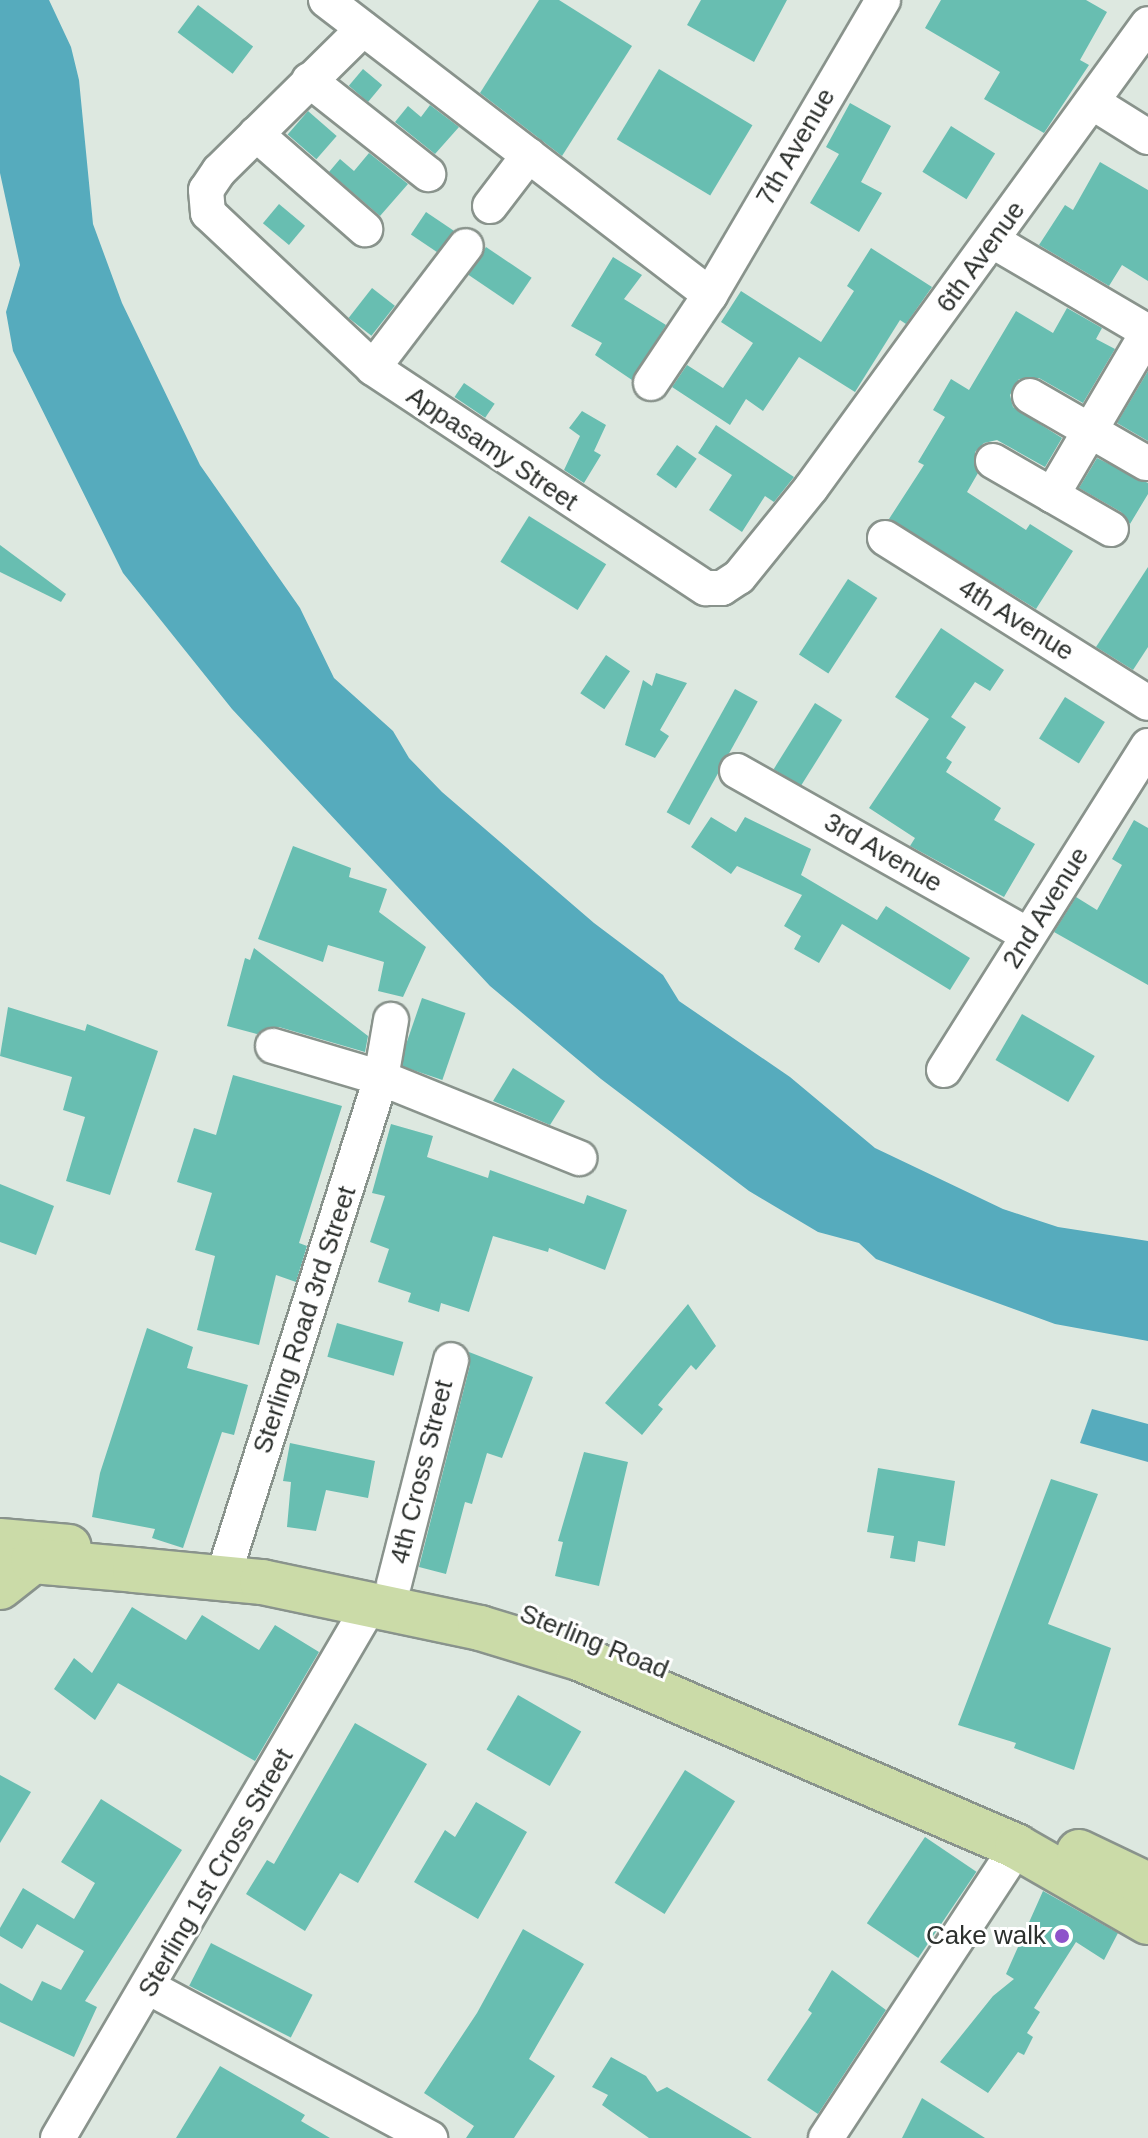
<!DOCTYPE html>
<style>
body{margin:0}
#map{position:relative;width:1148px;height:2138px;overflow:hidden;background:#dde8e0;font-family:Arial,sans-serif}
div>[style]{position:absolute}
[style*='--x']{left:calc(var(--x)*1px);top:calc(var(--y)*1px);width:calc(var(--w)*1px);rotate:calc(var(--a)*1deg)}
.water>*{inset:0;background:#56abbd}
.building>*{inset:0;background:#68beb1;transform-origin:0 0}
.roads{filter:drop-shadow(2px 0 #89938c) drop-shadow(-2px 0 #89938c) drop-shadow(0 2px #89938c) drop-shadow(0 -2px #89938c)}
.minor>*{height:34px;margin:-17px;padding:0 17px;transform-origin:17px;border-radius:17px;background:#fff}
.major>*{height:44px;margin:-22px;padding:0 22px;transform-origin:22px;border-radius:22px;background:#cbdba8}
.dots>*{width:22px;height:22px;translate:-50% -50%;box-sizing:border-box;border:4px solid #fff;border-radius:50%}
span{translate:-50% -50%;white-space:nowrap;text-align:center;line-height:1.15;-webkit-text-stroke:6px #fff;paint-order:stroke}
.street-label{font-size:26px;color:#2c302d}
.poi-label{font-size:26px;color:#2c302d}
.right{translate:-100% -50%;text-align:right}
</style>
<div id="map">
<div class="water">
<i style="clip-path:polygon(0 0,49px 0,71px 47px,79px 80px,93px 224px,122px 303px,200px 465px,300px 608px,334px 678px,393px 731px,409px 758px,442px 792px,594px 923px,663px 975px,679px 1001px,790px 1077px,875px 1148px,1003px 1209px,1058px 1227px,1148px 1241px,1148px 1341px,1055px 1324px,876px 1259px,859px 1243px,818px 1232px,749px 1191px,601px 1079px,490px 986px,232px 709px,123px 573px,13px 351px,6px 312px,20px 265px,0 173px)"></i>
<i style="clip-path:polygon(1092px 1409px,1148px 1424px,1148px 1462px,1080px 1443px)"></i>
</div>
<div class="building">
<i style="clip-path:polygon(539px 0,559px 0,632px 46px,562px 156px,480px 93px)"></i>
<i style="clip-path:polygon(701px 0,787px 0,754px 62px,687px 25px)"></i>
<i style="clip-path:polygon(941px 0,1086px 0,1107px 12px,1080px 60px,1089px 65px,1044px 133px,984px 99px,1000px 72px,925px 28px)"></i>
<i style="left:198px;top:5px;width:69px;height:34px;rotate:37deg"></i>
<i style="left:363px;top:69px;width:25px;height:22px;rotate:40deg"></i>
<i style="left:659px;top:69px;width:109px;height:82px;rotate:31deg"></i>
<i style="clip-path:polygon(850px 103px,891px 126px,861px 182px,882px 193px,859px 232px,810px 203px,839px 154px,826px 147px)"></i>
<i style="clip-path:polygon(430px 105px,459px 127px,435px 154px,395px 122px,408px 106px,421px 117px)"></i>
<i style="left:308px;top:111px;width:38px;height:31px;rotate:41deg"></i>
<i style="left:951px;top:126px;width:52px;height:54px;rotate:32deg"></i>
<i style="clip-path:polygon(369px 153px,408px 184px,380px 216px,329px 172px,340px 159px,354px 171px)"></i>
<i style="clip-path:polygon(1100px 162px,1148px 190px,1148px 281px,1122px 265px,1109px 286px,1039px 245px,1065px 205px,1073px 210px)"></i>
<i style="left:279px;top:204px;width:34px;height:25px;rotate:40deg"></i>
<i style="left:426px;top:212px;width:34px;height:27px;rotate:34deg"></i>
<i style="left:486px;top:247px;width:55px;height:33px;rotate:34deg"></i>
<i style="clip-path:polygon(871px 248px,932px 287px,906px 324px,900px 320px,855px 392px,799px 357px,763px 411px,746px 399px,730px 425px,672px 387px,687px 365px,723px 388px,753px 343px,721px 322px,741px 291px,821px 342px,854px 291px,847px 286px)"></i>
<i style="clip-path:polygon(613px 257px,642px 275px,624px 299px,666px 325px,632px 380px,595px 355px,602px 343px,571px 326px)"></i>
<i style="left:372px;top:288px;width:29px;height:38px;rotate:38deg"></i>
<i style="clip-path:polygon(1067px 308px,1102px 328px,1096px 339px,1115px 349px,1083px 403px,1039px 378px,1019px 379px,1010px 395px,1013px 407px,1062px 438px,1045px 467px,997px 440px,984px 443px,975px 452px,978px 473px,967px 492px,1026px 530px,1030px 524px,1073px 551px,1036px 609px,889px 519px,924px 465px,918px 462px,945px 417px,933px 410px,951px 379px,969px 390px,1016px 311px,1053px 333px)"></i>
<i style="clip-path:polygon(1148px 371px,1148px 441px,1117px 423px)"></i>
<i style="left:464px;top:383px;width:37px;height:17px;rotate:34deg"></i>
<i style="clip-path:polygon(582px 411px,606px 425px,594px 451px,601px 455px,584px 483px,564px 470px,580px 436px,569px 428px)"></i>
<i style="clip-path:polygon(716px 425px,794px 477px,774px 502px,765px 496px,742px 532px,709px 510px,732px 475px,698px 453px)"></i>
<i style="left:677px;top:445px;width:24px;height:36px;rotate:35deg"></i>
<i style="clip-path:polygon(1097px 458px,1148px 483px,1148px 494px,1130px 524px,1121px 512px,1079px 488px)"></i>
<i style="left:529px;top:516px;width:91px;height:54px;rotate:32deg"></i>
<i style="clip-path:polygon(0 545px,66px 594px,61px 602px,0 572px)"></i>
<i style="clip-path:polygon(1148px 567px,1148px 647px,1133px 670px,1096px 647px)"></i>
<i style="left:848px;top:579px;width:35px;height:90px;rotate:33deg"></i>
<i style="clip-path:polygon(941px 628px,1004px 670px,990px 691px,975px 682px,951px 717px,966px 727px,946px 758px,952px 762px,946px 772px,1001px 808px,994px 820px,1035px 844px,1004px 897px,910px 846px,915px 838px,869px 808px,929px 719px,895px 697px)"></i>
<i style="left:606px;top:655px;width:29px;height:46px;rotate:34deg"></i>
<i style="clip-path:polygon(656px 673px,687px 683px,660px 730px,669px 736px,655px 758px,625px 745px,643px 680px,652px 686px)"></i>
<i style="left:735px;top:689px;width:26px;height:141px;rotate:29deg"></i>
<i style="left:1065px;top:697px;width:47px;height:49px;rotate:32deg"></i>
<i style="left:815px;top:703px;width:32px;height:78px;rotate:32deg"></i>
<i style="clip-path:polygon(711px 817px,736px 832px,745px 817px,811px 849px,801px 875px,877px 920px,886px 906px,970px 958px,950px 990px,842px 924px,819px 963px,794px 949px,801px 936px,784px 926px,802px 895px,737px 866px,731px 874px,691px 847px)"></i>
<i style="clip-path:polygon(1134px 820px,1148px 828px,1148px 985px,1054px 932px,1076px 897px,1097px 910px,1122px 865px,1112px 859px)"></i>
<i style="clip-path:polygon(293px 846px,351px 868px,349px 877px,387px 889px,379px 912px,426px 947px,403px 997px,378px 991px,384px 962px,328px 945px,323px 962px,258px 939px)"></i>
<i style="clip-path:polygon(254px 948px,368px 1036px,365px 1052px,279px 1027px,257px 1034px,227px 1026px,245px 958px,250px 960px)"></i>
<i style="left:422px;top:998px;width:46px;height:71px;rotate:19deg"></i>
<i style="clip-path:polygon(8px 1007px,85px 1031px,87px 1024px,158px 1051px,110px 1195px,66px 1181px,85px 1117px,63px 1110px,72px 1077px,0 1056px)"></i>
<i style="left:1022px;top:1014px;width:84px;height:53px;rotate:30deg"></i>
<i style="clip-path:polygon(513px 1068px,565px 1101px,550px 1125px,493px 1101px)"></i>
<i style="clip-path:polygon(233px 1075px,342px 1106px,299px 1243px,307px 1246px,296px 1282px,276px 1275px,259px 1345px,197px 1330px,215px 1256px,195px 1250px,212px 1193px,177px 1182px,194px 1128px,216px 1135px)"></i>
<i style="clip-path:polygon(391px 1124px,433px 1136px,427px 1157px,488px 1178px,490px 1170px,584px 1204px,587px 1195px,627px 1210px,605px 1270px,549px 1248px,548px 1252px,493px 1236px,469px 1312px,441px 1303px,439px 1312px,408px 1302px,411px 1293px,378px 1282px,389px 1249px,370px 1242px,385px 1196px,372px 1193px)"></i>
<i style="clip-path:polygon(0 1184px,54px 1206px,36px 1255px,0 1242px)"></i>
<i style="clip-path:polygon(688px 1304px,716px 1346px,696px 1370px,691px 1365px,658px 1405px,663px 1409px,642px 1435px,605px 1403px)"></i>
<i style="left:337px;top:1323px;width:69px;height:35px;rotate:16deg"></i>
<i style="clip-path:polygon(147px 1328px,193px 1347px,187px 1368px,248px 1385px,234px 1435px,222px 1432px,183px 1548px,152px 1538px,155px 1529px,92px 1517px,100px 1473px)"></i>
<i style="clip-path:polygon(469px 1352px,533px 1377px,502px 1458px,487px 1453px,472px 1504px,465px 1502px,446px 1574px,419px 1567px,470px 1365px)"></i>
<i style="clip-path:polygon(290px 1443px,375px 1461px,368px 1498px,326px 1490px,316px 1531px,287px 1527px,291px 1482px,283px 1481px)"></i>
<i style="clip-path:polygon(584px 1452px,628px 1462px,599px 1586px,555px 1576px,563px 1542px,558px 1541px)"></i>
<i style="clip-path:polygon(878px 1468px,955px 1481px,945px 1546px,918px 1541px,915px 1562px,890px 1558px,894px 1536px,867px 1532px)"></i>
<i style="clip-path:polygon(1051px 1479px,1098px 1494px,1048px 1624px,1111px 1648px,1074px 1770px,1014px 1748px,1016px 1743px,958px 1725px)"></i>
<i style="clip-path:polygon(132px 1607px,186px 1640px,202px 1615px,259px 1650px,275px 1625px,319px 1652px,255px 1761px,118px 1683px,95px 1720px,54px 1689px,74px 1658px,92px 1673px)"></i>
<i style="left:518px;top:1695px;width:73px;height:63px;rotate:30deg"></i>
<i style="clip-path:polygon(355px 1723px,427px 1764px,358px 1883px,340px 1873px,305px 1931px,246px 1894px,267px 1860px,274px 1864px)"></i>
<i style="left:685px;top:1770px;width:59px;height:133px;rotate:32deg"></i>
<i style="clip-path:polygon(0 1775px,31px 1792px,0 1843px)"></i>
<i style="clip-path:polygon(101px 1799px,182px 1850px,85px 2001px,97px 2007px,74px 2057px,0 2022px,0 1983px,32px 2001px,42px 1981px,61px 1990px,84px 1951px,37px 1924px,22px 1949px,0 1936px,0 1928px,23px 1888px,74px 1919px,95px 1883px,61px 1862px)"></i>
<i style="clip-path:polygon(476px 1802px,527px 1832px,478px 1919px,414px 1882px,445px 1830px,455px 1837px)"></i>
<i style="left:925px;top:1837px;width:62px;height:104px;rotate:34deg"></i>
<i style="clip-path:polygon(1043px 1891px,1118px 1933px,1104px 1960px,1076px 1942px,1034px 2008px,1040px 2012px,1027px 2033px,1033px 2037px,1024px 2055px,1018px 2052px,988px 2093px,940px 2062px,993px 1996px,1014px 1979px,1006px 1974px)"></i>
<i style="clip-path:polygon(523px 1929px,584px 1964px,529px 2059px,555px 2076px,514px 2138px,466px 2138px,474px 2126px,424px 2093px,477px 2013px)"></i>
<i style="left:211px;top:1943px;width:114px;height:48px;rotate:27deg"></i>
<i style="clip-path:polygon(832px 1970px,886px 2010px,818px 2114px,767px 2080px,812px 2013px,808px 2010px)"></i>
<i style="clip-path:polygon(611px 2057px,646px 2076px,657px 2092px,667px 2087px,752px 2138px,649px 2138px,602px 2105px,608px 2095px,592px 2087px)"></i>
<i style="clip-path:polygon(220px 2066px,305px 2115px,301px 2121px,330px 2138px,176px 2138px)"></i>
<i style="clip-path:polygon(922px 2098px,985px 2138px,902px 2138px)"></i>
</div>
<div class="roads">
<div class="minor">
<i style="--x:326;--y:0;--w:484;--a:37.5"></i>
<i style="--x:363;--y:29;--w:202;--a:135.4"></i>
<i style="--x:219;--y:171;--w:23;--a:124"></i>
<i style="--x:206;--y:190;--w:23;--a:85"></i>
<i style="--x:208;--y:213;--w:226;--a:43.2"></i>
<i style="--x:373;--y:368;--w:399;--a:33.5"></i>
<i style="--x:706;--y:588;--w:16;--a:0"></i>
<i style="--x:722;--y:588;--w:20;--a:-33"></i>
<i style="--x:739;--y:577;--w:114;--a:-51"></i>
<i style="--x:811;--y:488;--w:573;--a:-54.01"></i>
<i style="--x:309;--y:80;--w:152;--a:38.3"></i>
<i style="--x:1092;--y:102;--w:66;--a:32"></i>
<i style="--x:256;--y:134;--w:145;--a:41.1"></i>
<i style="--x:490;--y:206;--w:64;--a:-52.6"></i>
<i style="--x:993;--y:241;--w:180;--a:30.4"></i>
<i style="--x:373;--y:368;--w:153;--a:-52.7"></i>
<i style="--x:651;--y:383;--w:106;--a:-56.2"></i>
<i style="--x:710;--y:295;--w:342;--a:-59.6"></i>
<i style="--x:1030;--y:396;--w:134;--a:30"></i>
<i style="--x:993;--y:461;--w:68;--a:30"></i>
<i style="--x:1052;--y:495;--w:189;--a:-59.5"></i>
<i style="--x:1052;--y:495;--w:68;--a:30"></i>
<i style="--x:885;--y:538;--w:310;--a:32.1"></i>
<i style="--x:737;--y:771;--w:334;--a:29.4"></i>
<i style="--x:273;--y:1046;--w:113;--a:16.5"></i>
<i style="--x:381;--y:1078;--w:214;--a:22"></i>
<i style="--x:944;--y:1070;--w:383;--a:-57.8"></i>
<i style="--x:228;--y:1561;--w:507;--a:-72.42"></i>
<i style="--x:381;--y:1078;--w:59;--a:-80.2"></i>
<i style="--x:394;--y:1584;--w:231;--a:-75.7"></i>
<i style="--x:150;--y:1988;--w:318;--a:28.2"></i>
<i style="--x:58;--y:2138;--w:618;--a:-59.66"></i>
<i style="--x:826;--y:2138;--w:348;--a:-56.7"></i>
</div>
<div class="major">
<i style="--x:0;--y:1541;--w:69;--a:5"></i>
<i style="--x:0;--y:1587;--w:42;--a:-38.2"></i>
<i style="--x:33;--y:1561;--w:102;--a:5"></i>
<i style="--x:135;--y:1570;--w:128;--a:5.4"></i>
<i style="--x:262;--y:1582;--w:223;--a:11.9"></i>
<i style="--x:480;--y:1628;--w:103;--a:16.9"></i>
<i style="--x:579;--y:1658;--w:477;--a:23.3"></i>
<i style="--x:1017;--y:1847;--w:151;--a:29.8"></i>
<i style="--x:1079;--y:1852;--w:76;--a:25.6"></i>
</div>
</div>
<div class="dots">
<i style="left:1062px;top:1936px;background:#8e53ca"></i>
</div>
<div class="street-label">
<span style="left:796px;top:147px;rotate:-60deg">7th Avenue</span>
<span style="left:981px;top:257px;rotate:-54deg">6th Avenue</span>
<span style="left:492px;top:449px;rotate:34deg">Appasamy Street</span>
<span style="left:1016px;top:620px;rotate:32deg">4th Avenue</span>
<span style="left:883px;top:853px;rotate:30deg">3rd Avenue</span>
<span style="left:1046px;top:908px;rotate:-58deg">2nd Avenue</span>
<span style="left:305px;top:1320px;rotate:-72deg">Sterling Road 3rd Street</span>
<span style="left:422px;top:1472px;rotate:-76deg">4th Cross Street</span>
<span style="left:594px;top:1642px;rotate:22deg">Sterling Road</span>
<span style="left:216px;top:1873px;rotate:-60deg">Sterling 1st Cross Street</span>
</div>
<div class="poi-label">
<span class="right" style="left:1046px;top:1936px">Cake walk</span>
</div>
</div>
